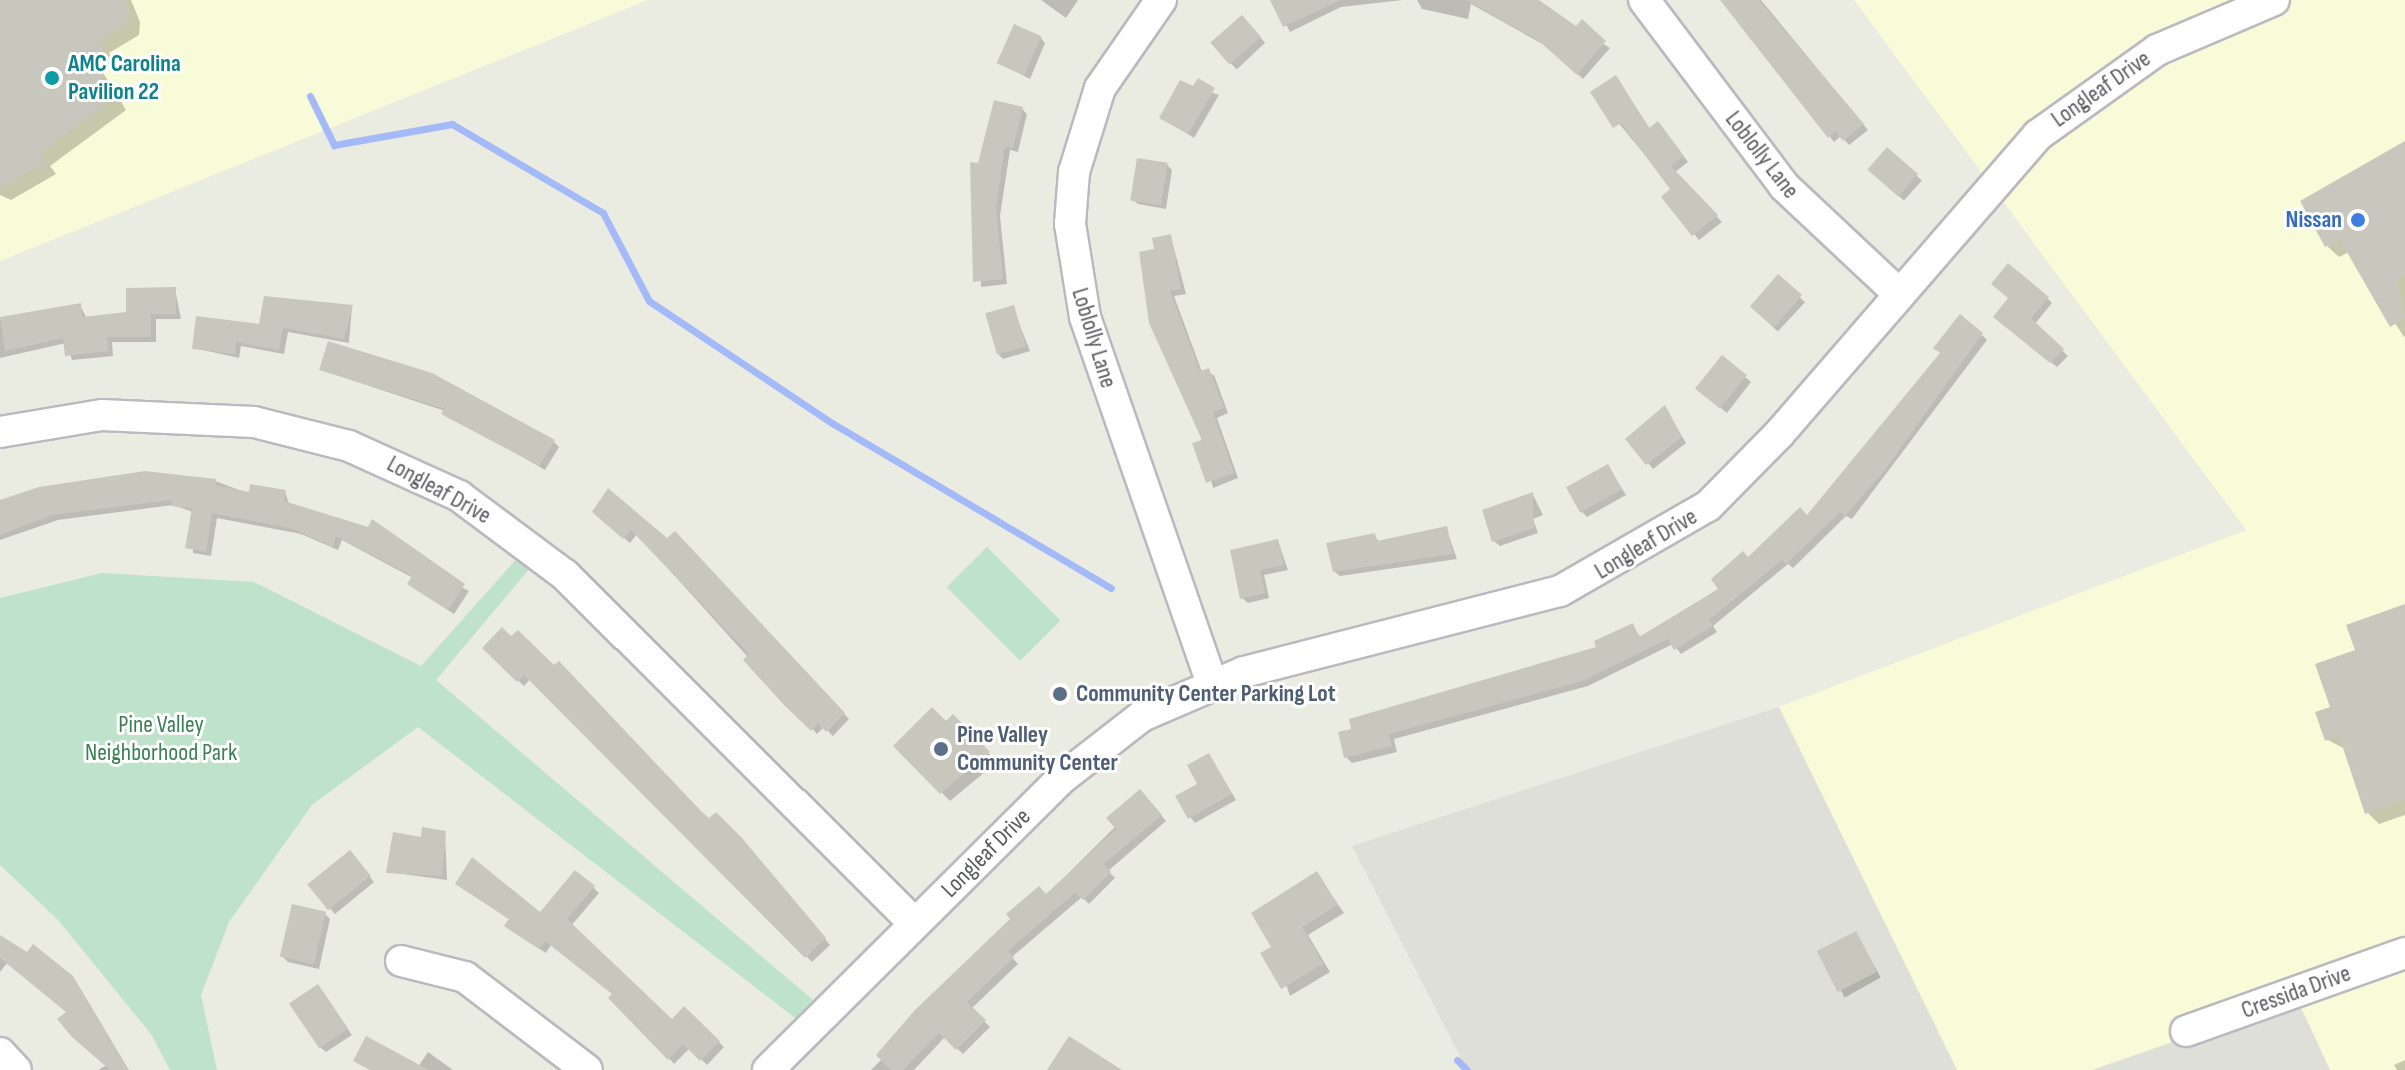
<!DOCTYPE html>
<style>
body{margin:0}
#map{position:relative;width:2405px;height:1070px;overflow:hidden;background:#ebece1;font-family:"Sofia Sans Condensed",sans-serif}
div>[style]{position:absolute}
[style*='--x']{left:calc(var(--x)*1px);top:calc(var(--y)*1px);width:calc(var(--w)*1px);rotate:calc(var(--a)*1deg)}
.commercial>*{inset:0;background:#f8fbd7}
.industrial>*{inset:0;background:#dfdfd9}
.green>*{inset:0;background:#bfe2ca;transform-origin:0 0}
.shadow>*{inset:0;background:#0003;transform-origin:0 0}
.stream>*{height:7px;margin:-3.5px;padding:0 3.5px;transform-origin:3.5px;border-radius:3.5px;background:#a4b9f8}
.building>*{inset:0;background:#c7c7be;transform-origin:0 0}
.roads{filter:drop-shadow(2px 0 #b9b9bf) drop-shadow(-2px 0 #b9b9bf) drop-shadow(0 2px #b9b9bf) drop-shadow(0 -2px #b9b9bf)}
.minor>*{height:30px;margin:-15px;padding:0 15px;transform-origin:15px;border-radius:15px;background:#fff}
.dots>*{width:22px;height:22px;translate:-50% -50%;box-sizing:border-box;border:4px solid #fff;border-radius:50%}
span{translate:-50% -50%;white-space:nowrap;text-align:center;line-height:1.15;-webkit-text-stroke:6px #fff;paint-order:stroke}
.culture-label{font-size:24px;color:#0d838f;font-weight:700}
.left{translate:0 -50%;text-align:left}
.street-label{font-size:24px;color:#5a5b61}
.shop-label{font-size:24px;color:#366cbe;font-weight:700}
.right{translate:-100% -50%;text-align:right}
.service-label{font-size:24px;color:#4e5e75;font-weight:700}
.park-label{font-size:24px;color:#3a8053}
</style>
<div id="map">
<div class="commercial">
<i style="clip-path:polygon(0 0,648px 0,0 261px)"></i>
<i style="clip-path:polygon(1854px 0,2405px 0,2405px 1070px,2330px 1070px,2297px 999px,2092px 1070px,1957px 1070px,1779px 707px,2246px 530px)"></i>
</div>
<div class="industrial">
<i style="clip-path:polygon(1779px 707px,1957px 1070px,1467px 1070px,1352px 846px)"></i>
<i style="clip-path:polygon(2297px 999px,2330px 1070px,2092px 1070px)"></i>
</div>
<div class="green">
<i style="left:987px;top:547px;width:104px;height:57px;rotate:45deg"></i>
<i style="clip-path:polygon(520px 555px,535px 562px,436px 680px,813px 1000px,795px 1018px,418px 727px,312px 805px,229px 922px,201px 995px,217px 1070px,170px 1070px,151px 1034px,58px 920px,0 865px,0 598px,102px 573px,254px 582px,421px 666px)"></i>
</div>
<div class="shadow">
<i style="clip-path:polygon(0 0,131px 0,140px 22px,139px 35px,109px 53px,115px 63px,102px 71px,126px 110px,50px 166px,56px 174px,11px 200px,0 195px)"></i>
<i style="clip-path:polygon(1041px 0,1078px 0,1066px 18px)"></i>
<i style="clip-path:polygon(1273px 0,1403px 0,1341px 7px,1290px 32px)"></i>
<i style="clip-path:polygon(1417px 0,1532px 0,1610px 48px,1583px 79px,1546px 46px,1471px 4px,1468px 19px,1422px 9px)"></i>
<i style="clip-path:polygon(1723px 0,1761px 0,1868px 130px,1849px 145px,1841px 136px,1834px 142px)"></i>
<i style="left:1242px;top:18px;width:34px;height:39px;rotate:47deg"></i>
<i style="clip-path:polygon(1040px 37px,1045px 43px,1030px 79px,999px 63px)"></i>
<i style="clip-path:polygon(1616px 78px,1650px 129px,1663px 129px,1688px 162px,1675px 172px,1722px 222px,1699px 240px,1664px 197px,1673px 189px,1593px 92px)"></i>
<i style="clip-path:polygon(1181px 82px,1219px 95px,1194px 138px,1161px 117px)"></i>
<i style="clip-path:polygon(1022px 109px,1027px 114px,1018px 152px,1010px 150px,1000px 216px,1007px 284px,981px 287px,980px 165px)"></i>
<i style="clip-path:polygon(2405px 144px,2405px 336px,2404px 337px,2349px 252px,2339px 257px,2327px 246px)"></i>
<i style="left:1887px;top:149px;width:47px;height:27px;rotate:42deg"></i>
<i style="clip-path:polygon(1167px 165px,1172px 170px,1166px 209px,1138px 204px,1132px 199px)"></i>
<i style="clip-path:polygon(1171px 237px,1186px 294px,1174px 296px,1202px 372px,1214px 375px,1228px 413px,1217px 418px,1238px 478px,1213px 488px,1156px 251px)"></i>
<i style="left:1778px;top:277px;width:37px;height:40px;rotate:43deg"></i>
<i style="clip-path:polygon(175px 289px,181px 319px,156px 319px,156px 342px,112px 342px,113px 356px,72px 360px,66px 343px,0 358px,0 320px,80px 305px,87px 319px,128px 314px)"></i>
<i style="clip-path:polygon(2047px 298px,2052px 303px,2034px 325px,2068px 356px,2057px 367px,2000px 322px)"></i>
<i style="clip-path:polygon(352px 307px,349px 343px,288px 332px,284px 354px,241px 346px,239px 358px,194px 348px)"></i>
<i style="clip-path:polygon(1013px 308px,1030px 351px,1003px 359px,998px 354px)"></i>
<i style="clip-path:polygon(1982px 335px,1987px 340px,1852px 519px,1846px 516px,1793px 568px,1788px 564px,1713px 626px,1717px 632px,1681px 654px,1673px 644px,1588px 686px,1394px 739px,1397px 752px,1352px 763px,1346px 757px,1340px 733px,1599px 648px,1632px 625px,1641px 638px,1721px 589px,1749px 559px,1807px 517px)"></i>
<i style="clip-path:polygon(1723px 358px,1751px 382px,1727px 413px,1703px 394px)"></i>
<i style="clip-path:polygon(321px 370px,554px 442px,559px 447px,545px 470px,445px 411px)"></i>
<i style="clip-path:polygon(1665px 408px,1686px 443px,1653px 469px,1628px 439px)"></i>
<i style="clip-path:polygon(1608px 466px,1626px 495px,1587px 517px,1581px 511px)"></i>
<i style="clip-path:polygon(215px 481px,250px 494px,285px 492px,289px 504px,469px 591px,454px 614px,415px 589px,413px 578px,342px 540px,338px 550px,301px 534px,217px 518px,211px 556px,193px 553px,193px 512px,173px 505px,58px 520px,0 540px,0 504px)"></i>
<i style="clip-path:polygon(1533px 495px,1543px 515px,1533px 519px,1538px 533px,1500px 546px,1494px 541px)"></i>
<i style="clip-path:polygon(600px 518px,667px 541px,675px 534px,849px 719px,833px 736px,824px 727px,817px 734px,637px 534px,630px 543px)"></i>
<i style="clip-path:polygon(1446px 528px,1457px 559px,1340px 576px,1334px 571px,1374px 535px,1380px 543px)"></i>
<i style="clip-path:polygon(1278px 541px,1288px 570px,1264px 575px,1269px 598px,1248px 603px,1242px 598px)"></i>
<i style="clip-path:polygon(2405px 606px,2405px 815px,2379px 824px,2367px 812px,2345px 749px,2326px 739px,2357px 652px)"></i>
<i style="clip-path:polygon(502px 630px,701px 814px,747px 846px,830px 945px,812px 962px,530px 679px,524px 686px,485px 648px)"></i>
<i style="clip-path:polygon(953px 717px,997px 762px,950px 801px,896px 746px)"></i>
<i style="clip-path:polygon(1209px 755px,1236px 800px,1195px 823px,1190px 817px)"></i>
<i style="clip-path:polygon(1145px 797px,1166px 821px,1108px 871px,1115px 878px,1089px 904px,1082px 897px,1012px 957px,1018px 964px,971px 1009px,990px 1027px,963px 1054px,945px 1037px,914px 1070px,871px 1070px)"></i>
<i style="clip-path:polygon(445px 833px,447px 880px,388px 872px)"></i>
<i style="clip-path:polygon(355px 858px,374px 882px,335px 914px,310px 885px)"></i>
<i style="clip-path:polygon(1317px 874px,1344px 913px,1308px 935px,1330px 972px,1290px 996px,1274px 948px)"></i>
<i style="clip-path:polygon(457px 884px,541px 915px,593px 887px,599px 893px,571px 926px,672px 1021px,684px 1009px,724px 1047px,707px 1065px,690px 1048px,674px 1064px,614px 994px,551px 945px,546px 953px,512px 931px,510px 920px)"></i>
<i style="clip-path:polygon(325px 914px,330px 919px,319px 969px,288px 962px,282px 956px)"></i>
<i style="left:1856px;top:933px;width:51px;height:41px;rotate:61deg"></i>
<i style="clip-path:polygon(0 938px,129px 1070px,98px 1070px,107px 1065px,68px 1013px,8px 962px,0 972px)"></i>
<i style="clip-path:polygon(318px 987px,352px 1035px,326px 1052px,320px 1047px)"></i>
<i style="clip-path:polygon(428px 1052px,453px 1070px,416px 1070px)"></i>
<i style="clip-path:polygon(2405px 1060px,2405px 1070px,2397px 1070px,2394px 1065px)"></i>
</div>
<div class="stream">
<i style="--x:310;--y:96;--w:55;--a:63.9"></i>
<i style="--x:334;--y:145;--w:120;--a:-10.1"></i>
<i style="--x:452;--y:124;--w:175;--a:30.5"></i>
<i style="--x:603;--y:213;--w:99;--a:62.4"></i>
<i style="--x:649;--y:301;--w:220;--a:33.7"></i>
<i style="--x:832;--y:423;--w:324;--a:30.6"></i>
<i style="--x:1457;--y:1060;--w:14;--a:45"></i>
</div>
<div class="building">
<i style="clip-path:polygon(0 0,124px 0,129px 8px,128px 23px,99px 41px,105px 50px,92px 59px,115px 98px,40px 153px,46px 162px,0 189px)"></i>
<i style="clip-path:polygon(1270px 0,1341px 0,1283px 27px)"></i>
<i style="clip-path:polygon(1466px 0,1539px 0,1576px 26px,1582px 19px,1606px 41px,1577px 75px,1539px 41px)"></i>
<i style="clip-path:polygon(1720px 0,1759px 0,1864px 124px,1843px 141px,1835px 131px,1828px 138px)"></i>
<i style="left:1242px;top:15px;width:29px;height:42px;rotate:49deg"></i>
<i style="left:1014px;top:24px;width:30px;height:43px;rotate:24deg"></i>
<i style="clip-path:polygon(1616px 75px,1649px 128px,1658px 121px,1684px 156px,1671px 166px,1718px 215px,1692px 236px,1661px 197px,1670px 189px,1621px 123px,1613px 128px,1590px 92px)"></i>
<i style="clip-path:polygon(1198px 78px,1215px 88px,1188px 134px,1159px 118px,1180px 80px,1193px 86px)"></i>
<i style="clip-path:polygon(994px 100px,1023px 107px,1013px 148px,1005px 146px,996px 209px,1003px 279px,973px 282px,970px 162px,978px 163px)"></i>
<i style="clip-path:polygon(2405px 141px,2405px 275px,2397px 280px,2405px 318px,2390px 327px,2340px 240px,2325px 247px,2300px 201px)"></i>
<i style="left:1887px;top:147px;width:41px;height:30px;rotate:41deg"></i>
<i style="left:1137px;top:158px;width:31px;height:43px;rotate:9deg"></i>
<i style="clip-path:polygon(1171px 234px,1181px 289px,1170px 291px,1200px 371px,1209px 368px,1224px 408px,1213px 412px,1234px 473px,1206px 483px,1192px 443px,1202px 440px,1149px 323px,1139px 252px,1154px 249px,1152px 238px)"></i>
<i style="clip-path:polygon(2008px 263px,2049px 297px,2031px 318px,2064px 349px,2050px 363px,1993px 317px,2008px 298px,1991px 284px)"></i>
<i style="left:1778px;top:274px;width:32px;height:43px;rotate:41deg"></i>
<i style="clip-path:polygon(176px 287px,176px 314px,151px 314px,151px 337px,107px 337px,109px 351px,65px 356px,63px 338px,5px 351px,0 317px,81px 303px,82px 317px,126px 312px,126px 288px)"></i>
<i style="clip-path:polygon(264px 296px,353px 305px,344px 339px,283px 328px,279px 350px,236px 342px,235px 354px,192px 349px,196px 316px,259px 324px)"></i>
<i style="left:1014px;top:305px;width:43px;height:30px;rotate:74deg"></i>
<i style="clip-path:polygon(1960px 314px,1983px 333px,1884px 471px,1845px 516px,1840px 512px,1786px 564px,1782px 560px,1709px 620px,1713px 626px,1674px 650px,1668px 639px,1582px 681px,1389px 734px,1392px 746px,1344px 758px,1338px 732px,1351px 729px,1349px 719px,1596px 647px,1594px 641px,1633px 623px,1639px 637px,1718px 589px,1711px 579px,1743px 551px,1748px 557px,1800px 507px,1807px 515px,1940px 353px,1933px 348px)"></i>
<i style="clip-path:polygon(328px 341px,432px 373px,555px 440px,539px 466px,441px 414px,444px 408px,319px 370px)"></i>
<i style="left:1722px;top:355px;width:32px;height:43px;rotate:39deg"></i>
<i style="clip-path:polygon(1665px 405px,1682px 437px,1646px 465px,1625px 439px)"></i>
<i style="left:1608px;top:464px;width:29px;height:48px;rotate:61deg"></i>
<i style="clip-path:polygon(145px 471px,216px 479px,216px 485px,249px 492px,250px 484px,286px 490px,284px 501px,368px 527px,372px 519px,465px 584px,448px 610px,407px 584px,412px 576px,336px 536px,333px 547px,293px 529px,212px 513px,206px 552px,185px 548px,192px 508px,171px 506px,172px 500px,52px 515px,0 535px,0 500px,39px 487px)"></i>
<i style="clip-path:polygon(608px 488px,667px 538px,675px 531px,845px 713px,826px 732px,818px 723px,811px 731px,784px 705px,743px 660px,749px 654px,631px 530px,623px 539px,592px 512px)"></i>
<i style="clip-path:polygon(1533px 492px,1534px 528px,1492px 542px,1482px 510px)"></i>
<i style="clip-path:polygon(1447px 526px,1453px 554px,1333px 572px,1326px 543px,1375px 533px,1377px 541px)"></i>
<i style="clip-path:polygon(1278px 539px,1284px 565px,1260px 570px,1265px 593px,1240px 599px,1230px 550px)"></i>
<i style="clip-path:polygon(2405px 604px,2405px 800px,2365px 814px,2339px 736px,2325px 741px,2315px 712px,2330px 707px,2315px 664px,2355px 650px,2346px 625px)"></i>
<i style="clip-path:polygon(502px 627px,511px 636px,518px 630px,554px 665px,559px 661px,701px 811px,709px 818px,716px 812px,742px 838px,826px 938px,805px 958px,524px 675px,517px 682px,482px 648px)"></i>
<i style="clip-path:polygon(932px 707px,946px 721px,953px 714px,990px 752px,940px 794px,893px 746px)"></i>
<i style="clip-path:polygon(1209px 753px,1232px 794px,1188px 819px,1175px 796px,1197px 784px,1187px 765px)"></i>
<i style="clip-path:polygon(1140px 789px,1162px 815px,1104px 864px,1111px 872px,1083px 900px,1075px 893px,1008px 951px,1014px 957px,967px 1002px,986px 1020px,956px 1050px,939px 1033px,903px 1070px,891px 1070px,876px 1055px,915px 1010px,1010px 919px,1006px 914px,1039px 886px,1046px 894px,1116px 829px,1106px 818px)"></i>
<i style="clip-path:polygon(422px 827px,446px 831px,442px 876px,386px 873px,393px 832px,421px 837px)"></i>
<i style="left:350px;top:850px;width:33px;height:55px;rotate:51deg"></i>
<i style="clip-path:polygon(472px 857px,540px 912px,575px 870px,595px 886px,567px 919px,672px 1019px,684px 1006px,720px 1041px,700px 1061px,683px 1044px,668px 1060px,608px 998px,612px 994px,545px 941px,539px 949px,504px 926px,509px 919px,455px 884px)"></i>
<i style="clip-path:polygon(1317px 871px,1338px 905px,1302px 927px,1323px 964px,1281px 989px,1260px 953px,1271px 947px,1251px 913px)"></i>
<i style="left:292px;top:904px;width:35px;height:54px;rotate:13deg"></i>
<i style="left:1856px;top:931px;width:46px;height:44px;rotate:63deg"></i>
<i style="clip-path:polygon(0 935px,27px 952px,33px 944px,73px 976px,129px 1070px,110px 1070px,72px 1037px,57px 1019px,66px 1012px,0 958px)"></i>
<i style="left:318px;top:984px;width:54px;height:35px;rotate:56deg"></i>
<i style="clip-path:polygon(366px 1036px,429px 1070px,370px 1070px,353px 1061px)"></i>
<i style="clip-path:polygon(1069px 1036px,1122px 1070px,1047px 1070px)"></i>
</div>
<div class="roads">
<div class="minor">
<i style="--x:1161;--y:0;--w:107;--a:124.7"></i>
<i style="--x:1100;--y:88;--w:88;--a:107.2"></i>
<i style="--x:1074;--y:172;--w:52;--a:94.4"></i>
<i style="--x:1070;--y:224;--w:94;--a:80.8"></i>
<i style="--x:1085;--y:317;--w:387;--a:70.9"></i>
<i style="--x:1644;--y:0;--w:233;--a:53"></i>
<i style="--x:1784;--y:186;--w:156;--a:43.2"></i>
<i style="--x:0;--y:432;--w:103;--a:-9.5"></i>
<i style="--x:102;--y:415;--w:152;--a:2.6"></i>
<i style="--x:254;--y:422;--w:98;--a:14.2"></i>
<i style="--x:349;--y:446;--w:121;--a:24.4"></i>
<i style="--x:459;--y:496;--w:132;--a:36.7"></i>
<i style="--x:565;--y:575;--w:494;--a:44.9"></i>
<i style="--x:401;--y:961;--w:66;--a:14"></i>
<i style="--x:465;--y:977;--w:153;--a:37.3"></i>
<i style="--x:2186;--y:1031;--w:232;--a:-19.6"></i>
<i style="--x:0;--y:1053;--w:23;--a:47"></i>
<i style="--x:768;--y:1070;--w:413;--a:-44.8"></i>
<i style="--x:1061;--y:779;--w:103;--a:-37.9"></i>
<i style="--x:1142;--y:716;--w:111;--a:-23.3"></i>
<i style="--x:1244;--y:672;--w:326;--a:-14.4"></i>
<i style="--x:1560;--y:591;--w:171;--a:-29.9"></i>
<i style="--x:1708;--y:506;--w:101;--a:-45.4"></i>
<i style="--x:1779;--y:434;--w:396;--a:-49.1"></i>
<i style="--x:2038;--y:135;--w:146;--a:-35.5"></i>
<i style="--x:2157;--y:50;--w:127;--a:-23.1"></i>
</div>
</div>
<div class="dots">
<i style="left:52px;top:78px;background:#0f9aa8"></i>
<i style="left:2358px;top:220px;background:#3f7fe0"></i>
<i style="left:1060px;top:694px;background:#5c6f8a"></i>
<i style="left:941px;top:749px;background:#5c6f8a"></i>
</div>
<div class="culture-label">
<span class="left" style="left:68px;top:78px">AMC Carolina<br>Pavilion 22</span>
</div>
<div class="street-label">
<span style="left:2101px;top:89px;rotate:-35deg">Longleaf Drive</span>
<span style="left:1762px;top:155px;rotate:52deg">Loblolly Lane</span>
<span style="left:1094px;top:338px;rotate:73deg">Loblolly Lane</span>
<span style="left:439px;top:490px;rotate:29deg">Longleaf Drive</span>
<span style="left:1646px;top:544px;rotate:-31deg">Longleaf Drive</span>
<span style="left:986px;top:853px;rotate:-45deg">Longleaf Drive</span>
<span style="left:2296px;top:992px;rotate:-20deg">Cressida Drive</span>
</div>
<div class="shop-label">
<span class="right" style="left:2342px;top:220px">Nissan</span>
</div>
<div class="service-label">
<span class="left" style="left:1076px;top:694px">Community Center Parking Lot</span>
<span class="left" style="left:957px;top:749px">Pine Valley<br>Community Center</span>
</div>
<div class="park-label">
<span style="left:161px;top:739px">Pine Valley<br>Neighborhood Park</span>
</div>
</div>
